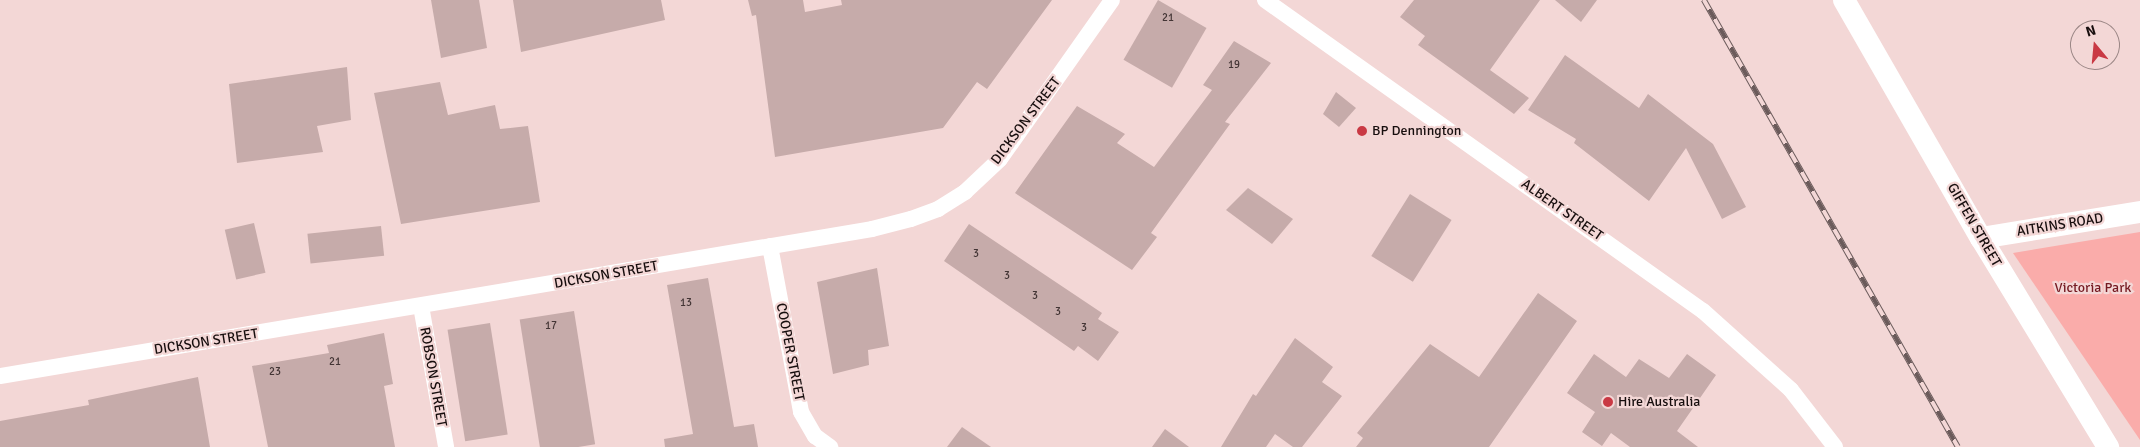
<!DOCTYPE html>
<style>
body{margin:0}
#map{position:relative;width:2140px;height:447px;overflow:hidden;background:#f3d7d6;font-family:Signika,sans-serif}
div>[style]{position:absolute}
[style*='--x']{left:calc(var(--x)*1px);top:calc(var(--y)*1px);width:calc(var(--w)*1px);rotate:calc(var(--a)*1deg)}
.green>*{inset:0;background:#faacaa}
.building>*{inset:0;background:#c6abaa;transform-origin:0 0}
.street>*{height:16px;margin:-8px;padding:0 8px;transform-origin:8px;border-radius:8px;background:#fff}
.secondary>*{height:22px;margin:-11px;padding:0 11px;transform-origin:11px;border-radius:11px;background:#fff}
.rail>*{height:5.5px;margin-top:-2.75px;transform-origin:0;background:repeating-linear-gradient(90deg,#f3d7d6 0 11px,#6b5b5b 0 22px);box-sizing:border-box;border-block:1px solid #6b5b5b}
.dots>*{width:14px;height:14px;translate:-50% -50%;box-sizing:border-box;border:2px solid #f3d7d6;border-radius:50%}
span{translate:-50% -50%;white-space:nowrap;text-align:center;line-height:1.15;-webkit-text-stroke:4.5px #f3d7d6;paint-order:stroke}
.number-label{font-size:11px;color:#433535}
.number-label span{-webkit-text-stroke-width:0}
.street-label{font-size:14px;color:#170e0e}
.poi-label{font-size:14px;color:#170e0e}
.left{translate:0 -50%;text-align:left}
.park-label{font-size:14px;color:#751a22}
.north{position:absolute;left:2070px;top:20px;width:50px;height:50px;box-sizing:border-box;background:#f3d7d6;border:1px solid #9b8786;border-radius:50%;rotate:343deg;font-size:14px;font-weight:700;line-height:20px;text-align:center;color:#170e0e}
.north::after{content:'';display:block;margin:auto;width:18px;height:22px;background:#c93944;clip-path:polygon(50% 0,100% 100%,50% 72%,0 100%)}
</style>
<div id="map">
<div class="green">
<i style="clip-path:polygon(2140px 232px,2140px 440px,2013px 253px)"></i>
</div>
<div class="building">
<i style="clip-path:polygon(431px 0,479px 0,487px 48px,441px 58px)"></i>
<i style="clip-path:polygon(513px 0,661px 0,665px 20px,521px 52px)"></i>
<i style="clip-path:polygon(748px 0,803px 0,805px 12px,842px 5px,841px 0,1052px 0,987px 89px,977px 82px,943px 128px,775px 157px,756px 15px,752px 16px)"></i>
<i style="left:1158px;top:0;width:56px;height:69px;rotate:30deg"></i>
<i style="clip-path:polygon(1414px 0,1540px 0,1490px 70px,1529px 98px,1514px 114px,1418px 45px,1425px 36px,1400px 17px)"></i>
<i style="clip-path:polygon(1555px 0,1597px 0,1581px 22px)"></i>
<i style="clip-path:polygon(1234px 41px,1271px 63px,1225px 122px,1230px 124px,1151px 233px,1157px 237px,1132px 270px,1015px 193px,1077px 106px,1125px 134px,1117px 143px,1154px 167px,1212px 90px,1203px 85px)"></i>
<i style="clip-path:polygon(1565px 55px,1639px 108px,1648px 94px,1713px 144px,1746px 207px,1722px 219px,1686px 148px,1649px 201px,1574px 143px,1576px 139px,1528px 110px)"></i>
<i style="clip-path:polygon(347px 67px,351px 120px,317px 126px,323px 152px,237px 163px,229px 84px)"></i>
<i style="clip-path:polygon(440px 82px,448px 115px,495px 105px,500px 129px,528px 126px,540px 202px,401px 224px,374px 93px)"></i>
<i style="clip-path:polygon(1336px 92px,1356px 108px,1339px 127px,1323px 114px)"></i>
<i style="clip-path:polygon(1248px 188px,1293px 219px,1272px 244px,1226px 210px)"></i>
<i style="left:1410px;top:194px;width:49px;height:73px;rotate:32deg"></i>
<i style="left:254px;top:223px;width:51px;height:30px;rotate:77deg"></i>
<i style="clip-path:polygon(969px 224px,1102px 313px,1098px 319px,1119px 332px,1098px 361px,1078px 346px,1074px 351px,944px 261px)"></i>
<i style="left:381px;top:226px;width:30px;height:74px;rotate:84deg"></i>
<i style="clip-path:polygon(877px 268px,889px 346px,868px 350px,869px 365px,833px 374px,817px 282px)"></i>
<i style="clip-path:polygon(708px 278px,734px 427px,754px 424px,758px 447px,665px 447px,664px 439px,693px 434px,667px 285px)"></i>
<i style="clip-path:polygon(1538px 293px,1577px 321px,1489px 447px,1356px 447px,1363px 438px,1357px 433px,1430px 344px,1479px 377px)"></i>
<i style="left:574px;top:311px;width:135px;height:55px;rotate:81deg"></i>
<i style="left:490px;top:323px;width:113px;height:43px;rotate:81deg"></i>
<i style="clip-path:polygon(384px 333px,393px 384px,384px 386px,395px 447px,268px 447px,252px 366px,329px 353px,327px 345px)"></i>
<i style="clip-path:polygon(1295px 338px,1333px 367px,1322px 382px,1342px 396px,1302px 447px,1293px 447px,1275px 434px,1266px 447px,1221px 447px,1253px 394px,1256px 396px)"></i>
<i style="clip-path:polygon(1594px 354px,1626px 377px,1639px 359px,1669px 378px,1687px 354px,1716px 375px,1677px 431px,1698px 447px,1630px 447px,1611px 433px,1602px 446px,1582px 432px,1595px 412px,1567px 393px)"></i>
<i style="clip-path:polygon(198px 377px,210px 447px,0 447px,0 421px,89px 405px,88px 400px)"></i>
<i style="clip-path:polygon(962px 427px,991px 447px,947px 447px)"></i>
<i style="clip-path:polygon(1165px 429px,1189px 447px,1152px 447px)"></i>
</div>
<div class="street">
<i style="--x:1265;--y:0;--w:537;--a:35.38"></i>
<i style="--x:1703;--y:311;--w:118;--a:41.9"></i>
<i style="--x:1791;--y:390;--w:72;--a:52.3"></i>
<i style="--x:770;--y:246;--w:169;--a:79.4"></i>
<i style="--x:801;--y:412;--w:28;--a:60"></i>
<i style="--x:815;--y:436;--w:19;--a:36"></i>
<i style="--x:421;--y:306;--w:143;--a:79.9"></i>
<i style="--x:0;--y:376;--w:884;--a:-9.57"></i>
<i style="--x:872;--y:229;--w:40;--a:-14.4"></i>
<i style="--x:911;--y:219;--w:29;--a:-20"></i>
<i style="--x:938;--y:209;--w:32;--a:-32"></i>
<i style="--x:965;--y:192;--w:48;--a:-43.3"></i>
<i style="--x:1000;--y:159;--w:194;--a:-54.8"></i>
</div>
<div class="secondary">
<i style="--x:1844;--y:0;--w:275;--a:60.1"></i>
<i style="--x:1981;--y:238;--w:245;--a:58.7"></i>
<i style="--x:1981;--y:238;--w:161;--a:-9.3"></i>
</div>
<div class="rail">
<i style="--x:1704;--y:0;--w:514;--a:60.39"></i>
</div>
<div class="dots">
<i style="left:1362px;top:131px;background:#c93944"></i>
<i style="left:1608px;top:402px;background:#c93944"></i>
</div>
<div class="number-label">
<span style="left:1168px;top:18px">21</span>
<span style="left:1234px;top:65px">19</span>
<span style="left:976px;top:254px">3</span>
<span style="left:1007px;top:276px">3</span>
<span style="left:1035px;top:296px">3</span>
<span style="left:686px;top:303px">13</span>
<span style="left:1058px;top:312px">3</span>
<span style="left:551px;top:326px">17</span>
<span style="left:1084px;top:328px">3</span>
<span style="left:335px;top:362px">21</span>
<span style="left:275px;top:372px">23</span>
</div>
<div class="street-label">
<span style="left:1026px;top:121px;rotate:-53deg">DICKSON STREET</span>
<span style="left:1562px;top:210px;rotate:35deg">ALBERT STREET</span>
<span style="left:1974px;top:225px;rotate:60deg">GIFFEN STREET</span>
<span style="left:2060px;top:225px;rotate:-9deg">AITKINS ROAD</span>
<span style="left:606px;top:275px;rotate:-10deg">DICKSON STREET</span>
<span style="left:206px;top:342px;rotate:-9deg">DICKSON STREET</span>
<span style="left:790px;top:352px;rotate:79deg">COOPER STREET</span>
<span style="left:433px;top:377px;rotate:80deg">ROBSON STREET</span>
</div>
<div class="poi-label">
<span class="left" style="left:1372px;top:131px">BP Dennington</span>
<span class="left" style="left:1618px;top:402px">Hire Australia</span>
</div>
<div class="park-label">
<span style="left:2093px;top:288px">Victoria Park</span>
</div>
<div class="north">N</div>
</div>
